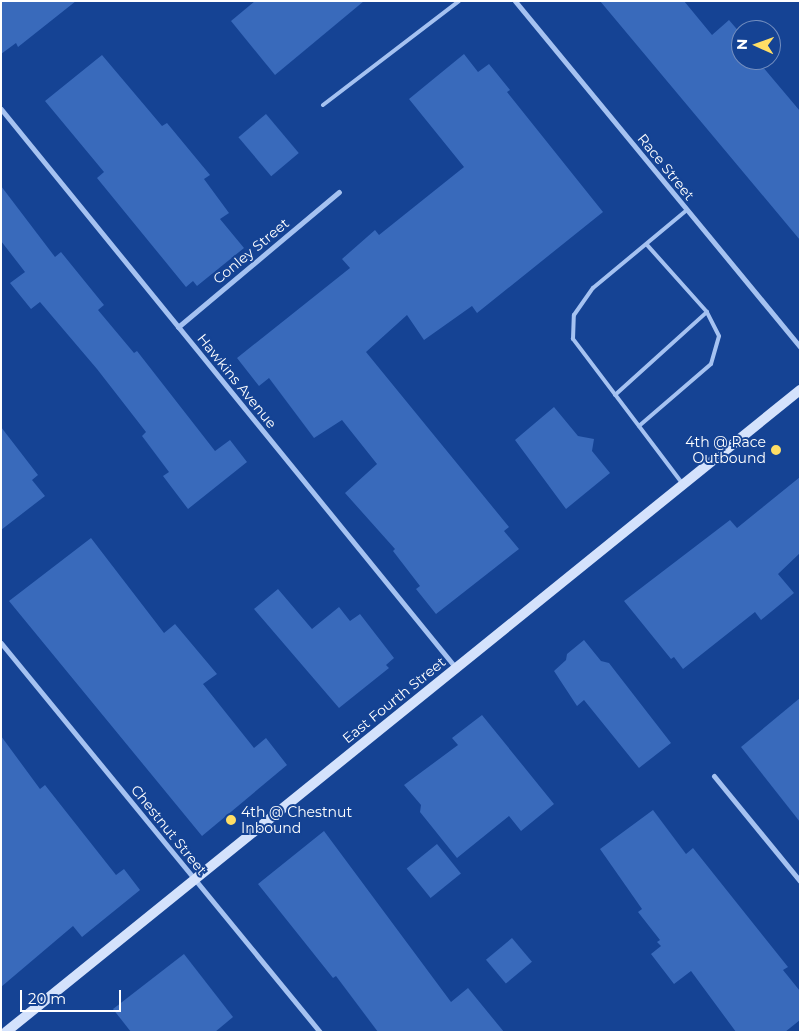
<!DOCTYPE html>
<style>
body{margin:0}
#map{position:relative;width:801px;height:1033px;overflow:hidden;background:#154394;font-family:Montserrat,sans-serif}
div>[style]{position:absolute}
[style*='--x']{left:calc(var(--x)*1px);top:calc(var(--y)*1px);width:calc(var(--w)*1px);rotate:calc(var(--a)*1deg)}
.building>*{inset:0;background:#396abb;transform-origin:0 0}
.lane>*{height:4px;margin:-2px;padding:0 2px;transform-origin:2px;border-radius:2px;background:#a5c2f1}
.street>*{height:5px;margin:-2.5px;padding:0 2.5px;transform-origin:2.5px;border-radius:2.5px;background:#a5c2f1}
.secondary>*{height:10px;margin:-5px;padding:0 5px;transform-origin:5px;border-radius:5px;background:#d4e2fc}
.dots>*{width:14px;height:14px;translate:-50% -50%;box-sizing:border-box;border:2px solid #154394;border-radius:50%}
span{translate:-50% -50%;white-space:nowrap;text-align:center;line-height:1.15;-webkit-text-stroke:4px #154394;paint-order:stroke}
.street-label{font-size:14px;color:#fff}
.poi-label{font-size:14px;color:#fff}
.right{translate:-100% -50%;text-align:right}
.left{translate:0 -50%;text-align:left}
.frame{position:absolute;inset:0;border:2px solid #fff;pointer-events:none}
.north{position:absolute;left:731px;top:20px;width:50px;height:50px;box-sizing:border-box;background:#154394;border:1px solid #738ebf;border-radius:50%;rotate:272deg;font-size:14px;font-weight:700;line-height:20px;text-align:center;color:#fff}
.north::after{content:'';display:block;margin:auto;width:18px;height:22px;background:#ffde65;clip-path:polygon(50% 0,100% 100%,50% 72%,0 100%)}
.scale{position:absolute;left:20px;top:990px;width:101px;height:22px;box-sizing:border-box;border:2px solid #fff;border-top:0;padding-left:6px;font-size:15px;line-height:18px;white-space:nowrap;color:#fff;-webkit-text-stroke:4px #154394;paint-order:stroke}
</style>
<div id="map">
<div class="building">
<i style="clip-path:polygon(1px 1px,76px 1px,18px 47px,16px 43px,1px 54px)"></i>
<i style="clip-path:polygon(255px 1px,364px 1px,275px 75px,231px 21px)"></i>
<i style="clip-path:polygon(600px 1px,684px 1px,712px 35px,729px 20px,741px 34px,741px 60px,757px 60px,800px 111px,800px 240px)"></i>
<i style="clip-path:polygon(464px 54px,478px 72px,489px 64px,510px 90px,507px 92px,603px 212px,477px 313px,472px 306px,424px 340px,407px 315px,366px 352px,509px 527px,504px 531px,519px 549px,436px 614px,416px 589px,420px 586px,393px 551px,395px 549px,345px 493px,377px 464px,342px 420px,314px 438px,269px 378px,259px 386px,237px 358px,350px 268px,342px 259px,375px 230px,379px 235px,464px 167px,409px 99px)"></i>
<i style="clip-path:polygon(102px 55px,162px 126px,167px 123px,210px 175px,204px 179px,229px 213px,220px 219px,244px 248px,197px 286px,193px 281px,186px 287px,164px 260px,97px 178px,104px 172px,45px 101px)"></i>
<i style="left:266px;top:114px;width:51px;height:36px;rotate:50deg"></i>
<i style="clip-path:polygon(1px 186px,55px 257px,61px 252px,104px 305px,98px 310px,134px 353px,137px 351px,215px 451px,230px 440px,247px 462px,188px 509px,163px 476px,169px 472px,142px 436px,146px 432px,97px 369px,40px 302px,31px 309px,10px 283px,25px 272px,1px 241px)"></i>
<i style="clip-path:polygon(554px 407px,578px 436px,594px 439px,592px 451px,610px 473px,566px 509px,515px 440px)"></i>
<i style="clip-path:polygon(1px 427px,38px 475px,32px 480px,45px 496px,1px 530px)"></i>
<i style="clip-path:polygon(800px 477px,800px 553px,778px 574px,794px 593px,761px 620px,755px 612px,683px 669px,674px 657px,671px 659px,624px 601px,730px 520px,737px 528px)"></i>
<i style="clip-path:polygon(91px 538px,164px 633px,175px 624px,217px 674px,203px 684px,254px 748px,266px 738px,287px 765px,202px 836px,9px 601px)"></i>
<i style="clip-path:polygon(278px 589px,312px 629px,339px 607px,350px 621px,360px 614px,394px 658px,386px 665px,389px 668px,339px 708px,254px 609px)"></i>
<i style="clip-path:polygon(584px 640px,601px 661px,609px 663px,671px 743px,639px 768px,584px 700px,577px 706px,554px 671px,566px 660px,567px 654px)"></i>
<i style="clip-path:polygon(800px 698px,800px 822px,741px 747px)"></i>
<i style="clip-path:polygon(482px 715px,554px 804px,521px 831px,509px 816px,457px 858px,420px 812px,421px 805px,404px 785px,458px 745px,452px 738px)"></i>
<i style="clip-path:polygon(1px 736px,40px 789px,45px 785px,116px 875px,124px 869px,140px 890px,82px 937px,73px 926px,1px 987px)"></i>
<i style="clip-path:polygon(653px 810px,686px 854px,693px 848px,788px 967px,783px 970px,800px 991px,800px 1020px,785px 1032px,736px 1032px,691px 971px,674px 984px,651px 954px,661px 946px,657px 942px,660px 940px,638px 912px,642px 909px,600px 849px)"></i>
<i style="clip-path:polygon(324px 831px,451px 1002px,468px 988px,504px 1032px,378px 1032px,336px 976px,333px 978px,258px 884px)"></i>
<i style="left:437px;top:844px;width:38px;height:39px;rotate:51deg"></i>
<i style="left:512px;top:938px;width:31px;height:34px;rotate:50deg"></i>
<i style="clip-path:polygon(184px 954px,233px 1017px,215px 1032px,131px 1032px,113px 1009px)"></i>
</div>
<div class="lane">
<i style="--x:323;--y:105;--w:171;--a:-37.4"></i>
<i style="--x:615;--y:395;--w:124;--a:-42.1"></i>
<i style="--x:707;--y:312;--w:90;--a:-131.8"></i>
<i style="--x:639;--y:426;--w:95;--a:-40.7"></i>
<i style="--x:711;--y:364;--w:29;--a:-74"></i>
<i style="--x:719;--y:336;--w:27;--a:-117"></i>
<i style="--x:682;--y:483;--w:181;--a:-127.1"></i>
<i style="--x:573;--y:339;--w:24;--a:-88"></i>
<i style="--x:574;--y:315;--w:33;--a:-55"></i>
<i style="--x:593;--y:288;--w:122;--a:-39.7"></i>
</div>
<div class="street">
<i style="--x:515;--y:1;--w:448;--a:50.5"></i>
<i style="--x:1;--y:109;--w:721;--a:50.86"></i>
<i style="--x:178;--y:327;--w:210;--a:-40"></i>
<i style="--x:1;--y:643;--w:503;--a:50.65"></i>
<i style="--x:714;--y:776;--w:136;--a:50.7"></i>
</div>
<div class="secondary">
<i style="--x:6;--y:1032;--w:1021;--a:-38.96"></i>
</div>
<div class="dots">
<i style="left:776px;top:450px;background:#ffde65"></i>
<i style="left:231px;top:820px;background:#ffde65"></i>
</div>
<div class="street-label">
<span style="left:666px;top:167px;rotate:51deg">Race Street</span>
<span style="left:251px;top:251px;rotate:-40deg">Conley Street</span>
<span style="left:237px;top:381px;rotate:51deg">Hawkins Avenue</span>
<span style="left:394px;top:700px;rotate:-39deg">East Fourth Street</span>
<span style="left:169px;top:830px;rotate:51deg">Chestnut Street</span>
</div>
<div class="poi-label">
<span class="right" style="left:766px;top:450px">4th @ Race<br>Outbound</span>
<span class="left" style="left:241px;top:820px">4th @ Chestnut<br>Inbound</span>
</div>
<div class="frame"></div>
<div class="north">N</div>
<div class="scale">20 m</div>
</div>
